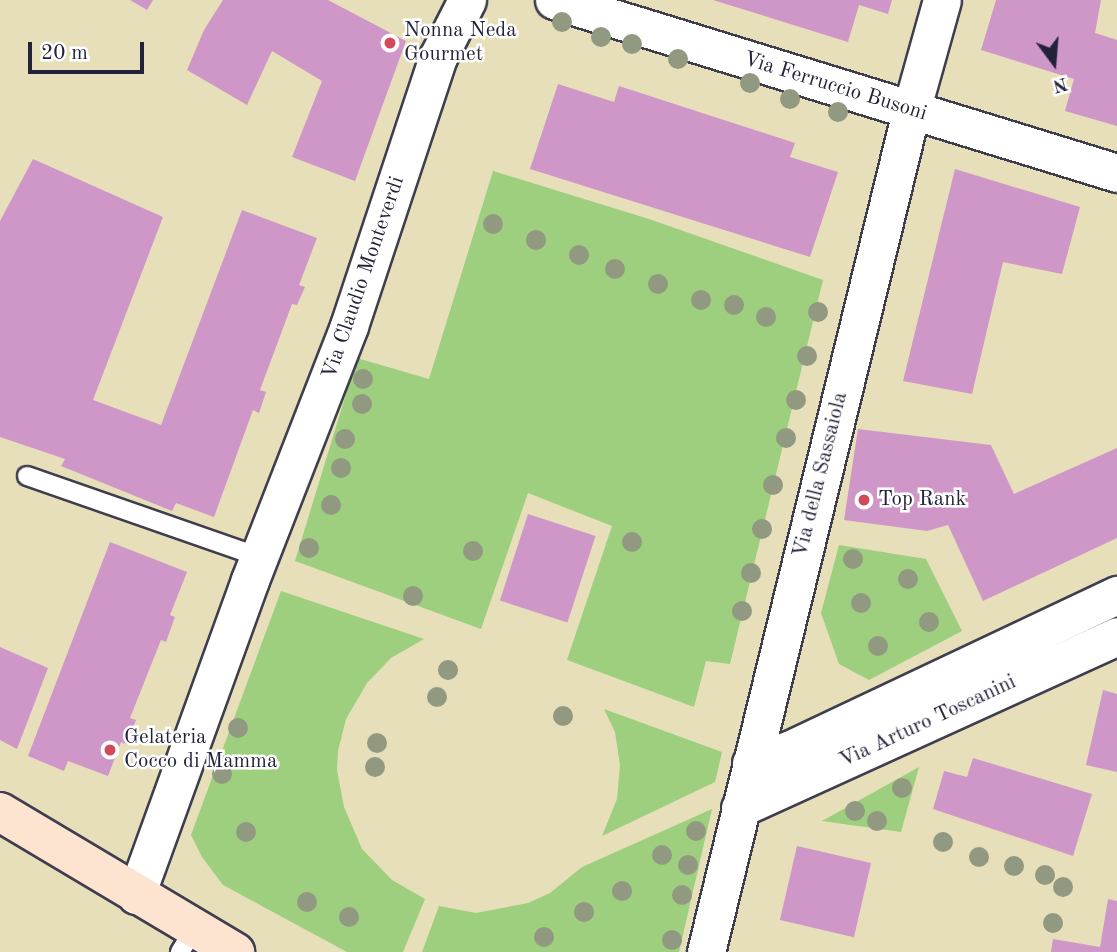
<!DOCTYPE html>
<style>
body{margin:0}
#map{position:relative;width:1117px;height:952px;overflow:hidden;background:#e6dfba;font-family:"Old Standard TT",serif}
div>[style]{position:absolute}
[style*='--x']{left:calc(var(--x)*1px);top:calc(var(--y)*1px);width:calc(var(--w)*1px);rotate:calc(var(--a)*1deg)}
.green>*{inset:0;background:#9dcf7f}
.building>*{inset:0;background:#cf97c8;transform-origin:0 0}
.roads{filter:drop-shadow(2px 0 #3f3e4e) drop-shadow(-2px 0 #3f3e4e) drop-shadow(0 2px #3f3e4e) drop-shadow(0 -2px #3f3e4e)}
.service>*{height:18px;margin:-9px;padding:0 9px;transform-origin:9px;border-radius:9px;background:#fff}
.minor>*{height:37px;margin:-18.5px;padding:0 18.5px;transform-origin:18.5px;border-radius:18.5px;background:#fff}
.secondary>*{height:38px;margin:-19px;padding:0 19px;transform-origin:19px;border-radius:19px;background:#fde4d1}
.trees>*{width:20px;height:20px;margin:-10px;border-radius:50%;background:#929981}
.dots>*{width:19px;height:19px;translate:-50% -50%;box-sizing:border-box;border:4px solid #fff;border-radius:50%}
span{translate:-50% -50%;white-space:nowrap;text-align:center;line-height:1.15;-webkit-text-stroke:5px #fff;paint-order:stroke}
.poi-label{font-size:21px;color:#22223b}
.left{translate:0 -50%;text-align:left}
.street-label{font-size:21px;color:#22223b}
.north{position:absolute;left:1019px;top:28px;width:70px;height:70px;-webkit-text-stroke:5px #fff;paint-order:stroke;rotate:164deg;font-size:19px;font-weight:700;line-height:28px;text-align:center;color:#22223b}
.north::after{content:'';display:block;margin:auto;width:24px;height:32px;background:#22223b;clip-path:polygon(50% 0,100% 100%,50% 72%,0 100%)}
.scale{position:absolute;left:28px;top:42px;width:116px;height:32px;box-sizing:border-box;border:4px solid #22223b;border-top:0;padding-left:9px;font-size:21px;line-height:24px;white-space:nowrap;color:#22223b;-webkit-text-stroke:5px #fff;paint-order:stroke}
</style>
<div id="map">
<div class="green">
<i style="clip-path:polygon(493px 171px,649px 219px,823px 280px,730px 664px,706px 661px,694px 707px,567px 660px,612px 526px,528px 493px,481px 629px,295px 561px,357px 358px,429px 379px)"></i>
<i style="clip-path:polygon(839px 545px,926px 559px,962px 631px,869px 680px,839px 664px,821px 613px)"></i>
<i style="clip-path:polygon(281px 591px,424px 639px,391px 658px,367px 683px,346px 719px,338px 751px,337px 770px,344px 807px,362px 849px,392px 880px,425px 899px,403px 952px,347px 952px,223px 885px,202px 857px,191px 835px)"></i>
<i style="clip-path:polygon(604px 709px,722px 752px,715px 782px,602px 836px,617px 799px,620px 765px,615px 732px)"></i>
<i style="clip-path:polygon(919px 767px,901px 832px,822px 821px)"></i>
<i style="clip-path:polygon(712px 809px,679px 952px,422px 952px,439px 906px,476px 913px,528px 903px,550px 893px,582px 867px)"></i>
</div>
<div class="building">
<i style="clip-path:polygon(130px 0,153px 0,147px 10px)"></i>
<i style="clip-path:polygon(223px 0,328px 0,406px 41px,355px 181px,292px 157px,322px 81px,272px 51px,247px 105px,187px 70px,204px 30px)"></i>
<i style="clip-path:polygon(713px 0,892px 0,888px 14px,859px 5px,848px 42px)"></i>
<i style="clip-path:polygon(996px 0,1101px 0,1095px 33px,1117px 40px,1117px 126px,1065px 111px,1074px 79px,981px 50px)"></i>
<i style="clip-path:polygon(558px 84px,614px 102px,619px 86px,795px 143px,790px 157px,838px 172px,810px 257px,530px 169px)"></i>
<i style="clip-path:polygon(33px 159px,163px 217px,93px 400px,161px 425px,242px 210px,317px 238px,299px 285px,305px 287px,297px 305px,292px 304px,260px 390px,266px 392px,259px 413px,253px 410px,214px 517px,176px 503px,172px 511px,61px 466px,65px 459px,0 437px,0 221px)"></i>
<i style="clip-path:polygon(955px 169px,1080px 207px,1062px 274px,1003px 262px,972px 394px,903px 381px)"></i>
<i style="clip-path:polygon(858px 429px,991px 445px,1014px 494px,1117px 448px,1117px 538px,983px 601px,948px 525px,927px 531px,844px 520px)"></i>
<i style="left:528px;top:514px;width:71px;height:91px;rotate:18deg"></i>
<i style="clip-path:polygon(110px 542px,187px 572px,170px 615px,175px 617px,166px 642px,161px 640px,130px 718px,136px 720px,126px 744px,121px 742px,108px 776px,68px 761px,64px 771px,28px 756px)"></i>
<i style="clip-path:polygon(0 647px,48px 668px,17px 749px,0 740px)"></i>
<i style="clip-path:polygon(1103px 690px,1117px 694px,1117px 772px,1086px 765px)"></i>
<i style="clip-path:polygon(973px 758px,1092px 794px,1073px 856px,933px 809px,944px 771px,967px 777px)"></i>
<i style="left:797px;top:846px;width:76px;height:76px;rotate:13deg"></i>
<i style="clip-path:polygon(1108px 899px,1117px 901px,1117px 952px,1051px 952px,1053px 939px,1100px 947px)"></i>
</div>
<div class="roads">
<div class="service">
<i style="--x:27;--y:476;--w:247;--a:19.2"></i>
<i style="--x:180;--y:952;--w:28;--a:-58"></i>
</div>
<div class="minor">
<i style="--x:554;--y:0;--w:589;--a:17.08"></i>
<i style="--x:751;--y:763;--w:42;--a:-19.3"></i>
<i style="--x:791;--y:749;--w:361;--a:-25.3"></i>
<i style="--x:740;--y:808;--w:414;--a:-24.5"></i>
<i style="--x:136;--y:895;--w:335;--a:-70.1"></i>
<i style="--x:250;--y:580;--w:273;--a:-68.7"></i>
<i style="--x:349;--y:326;--w:283;--a:-71.7"></i>
<i style="--x:438;--y:57;--w:64;--a:-63"></i>
<i style="--x:706;--y:952;--w:866;--a:-76.3"></i>
<i style="--x:911;--y:111;--w:115;--a:-74.4"></i>
</div>
<div class="secondary">
<i style="--x:0;--y:812;--w:274;--a:30.8"></i>
</div>
</div>
<div class="trees">
<i style="left:562px;top:22px"></i>
<i style="left:601px;top:37px"></i>
<i style="left:632px;top:44px"></i>
<i style="left:678px;top:59px"></i>
<i style="left:750px;top:83px"></i>
<i style="left:790px;top:99px"></i>
<i style="left:838px;top:112px"></i>
<i style="left:493px;top:224px"></i>
<i style="left:536px;top:240px"></i>
<i style="left:579px;top:255px"></i>
<i style="left:615px;top:269px"></i>
<i style="left:658px;top:284px"></i>
<i style="left:701px;top:300px"></i>
<i style="left:734px;top:305px"></i>
<i style="left:818px;top:312px"></i>
<i style="left:766px;top:317px"></i>
<i style="left:807px;top:356px"></i>
<i style="left:363px;top:379px"></i>
<i style="left:796px;top:400px"></i>
<i style="left:362px;top:404px"></i>
<i style="left:786px;top:438px"></i>
<i style="left:345px;top:439px"></i>
<i style="left:341px;top:468px"></i>
<i style="left:773px;top:485px"></i>
<i style="left:331px;top:505px"></i>
<i style="left:762px;top:529px"></i>
<i style="left:632px;top:542px"></i>
<i style="left:309px;top:548px"></i>
<i style="left:473px;top:551px"></i>
<i style="left:853px;top:559px"></i>
<i style="left:751px;top:573px"></i>
<i style="left:908px;top:579px"></i>
<i style="left:413px;top:596px"></i>
<i style="left:861px;top:603px"></i>
<i style="left:742px;top:611px"></i>
<i style="left:929px;top:622px"></i>
<i style="left:878px;top:646px"></i>
<i style="left:448px;top:670px"></i>
<i style="left:437px;top:697px"></i>
<i style="left:563px;top:716px"></i>
<i style="left:238px;top:728px"></i>
<i style="left:377px;top:743px"></i>
<i style="left:375px;top:767px"></i>
<i style="left:222px;top:774px"></i>
<i style="left:902px;top:788px"></i>
<i style="left:855px;top:811px"></i>
<i style="left:877px;top:821px"></i>
<i style="left:696px;top:831px"></i>
<i style="left:246px;top:832px"></i>
<i style="left:943px;top:842px"></i>
<i style="left:662px;top:855px"></i>
<i style="left:979px;top:857px"></i>
<i style="left:688px;top:865px"></i>
<i style="left:1014px;top:866px"></i>
<i style="left:1045px;top:875px"></i>
<i style="left:1063px;top:887px"></i>
<i style="left:622px;top:891px"></i>
<i style="left:682px;top:895px"></i>
<i style="left:307px;top:902px"></i>
<i style="left:584px;top:912px"></i>
<i style="left:349px;top:917px"></i>
<i style="left:1053px;top:923px"></i>
<i style="left:544px;top:937px"></i>
<i style="left:672px;top:940px"></i>
</div>
<div class="dots">
<i style="left:390px;top:43px;background:#d1495b"></i>
<i style="left:864px;top:500px;background:#d1495b"></i>
<i style="left:110px;top:750px;background:#d1495b"></i>
</div>
<div class="poi-label">
<span class="left" style="left:404px;top:43px">Nonna Neda<br>Gourmet</span>
<span class="left" style="left:878px;top:500px">Top Rank</span>
<span class="left" style="left:124px;top:750px">Gelateria<br>Cocco di Mamma</span>
</div>
<div class="street-label">
<span style="left:835px;top:87px;rotate:17deg">Via Ferruccio Busoni</span>
<span style="left:364px;top:278px;rotate:-71deg">Via Claudio Monteverdi</span>
<span style="left:821px;top:475px;rotate:-76deg">Via della Sassaiola</span>
<span style="left:928px;top:722px;rotate:-25deg">Via Arturo Toscanini</span>
</div>
<div class="north">N</div>
<div class="scale">20 m</div>
</div>
